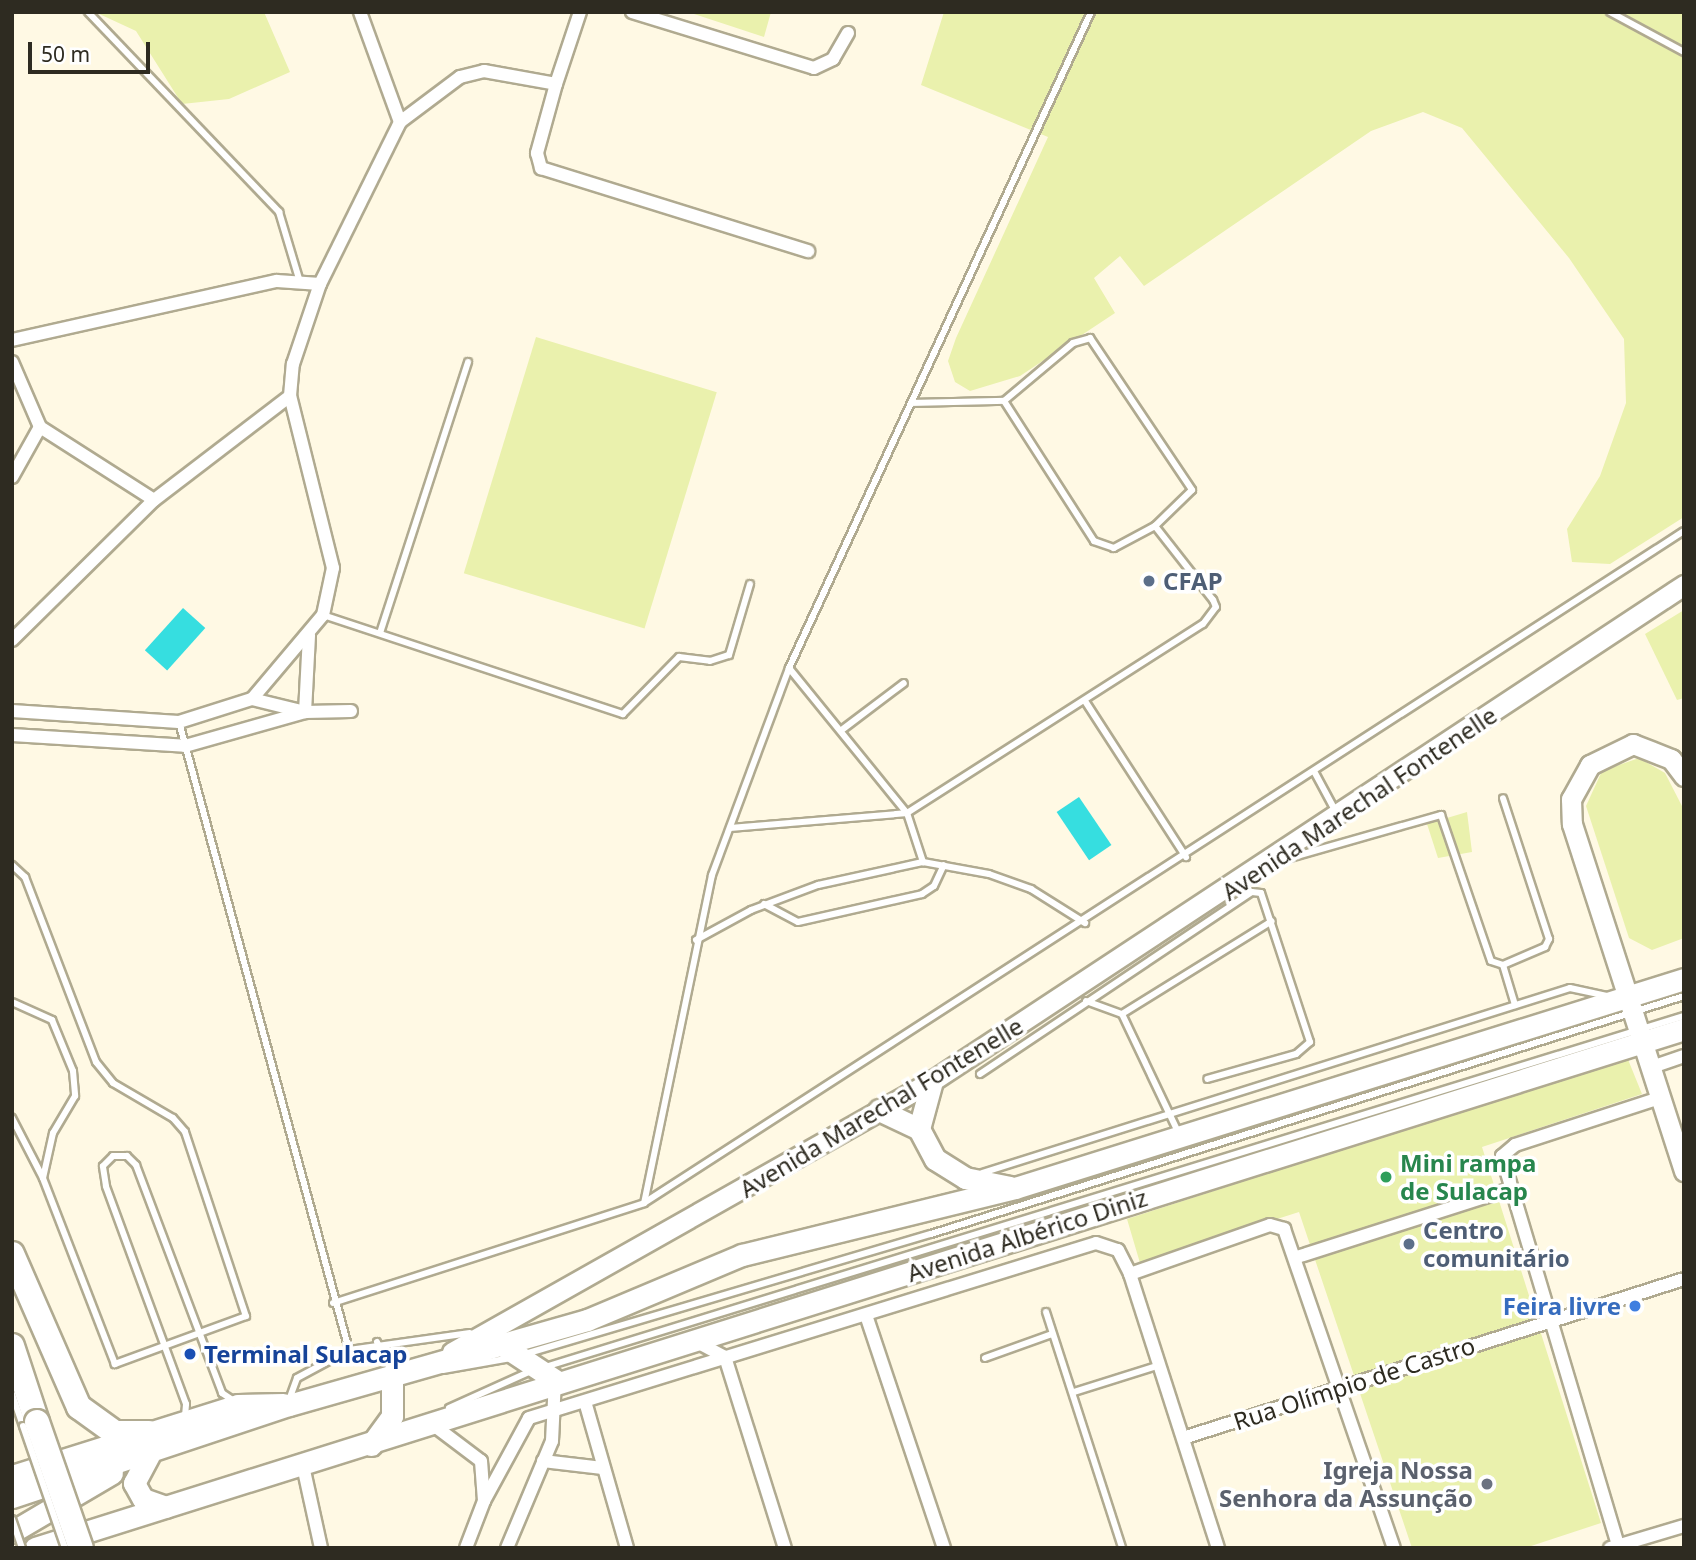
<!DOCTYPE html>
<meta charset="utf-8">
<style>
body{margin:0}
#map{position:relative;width:1696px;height:1560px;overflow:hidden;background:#fff9e4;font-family:"Noto Sans",sans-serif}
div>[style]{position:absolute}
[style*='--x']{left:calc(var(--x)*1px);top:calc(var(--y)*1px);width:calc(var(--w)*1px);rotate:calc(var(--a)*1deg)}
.green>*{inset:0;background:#eaf1ad;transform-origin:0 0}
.water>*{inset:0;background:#36dee0;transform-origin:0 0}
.roads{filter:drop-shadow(2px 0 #b0aa90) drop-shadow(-2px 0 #b0aa90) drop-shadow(0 2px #b0aa90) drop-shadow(0 -2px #b0aa90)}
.lane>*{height:6px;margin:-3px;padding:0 3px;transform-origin:3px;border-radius:3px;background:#fff}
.street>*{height:12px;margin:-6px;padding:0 6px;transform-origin:6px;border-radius:6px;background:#fff}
.secondary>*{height:19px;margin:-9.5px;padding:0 9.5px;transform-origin:9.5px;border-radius:9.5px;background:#fff}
.primary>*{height:21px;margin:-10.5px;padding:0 10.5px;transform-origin:10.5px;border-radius:10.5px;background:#fff}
.highway>*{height:24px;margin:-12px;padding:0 12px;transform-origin:12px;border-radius:12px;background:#fff}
.bridges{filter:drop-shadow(2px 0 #b0aa90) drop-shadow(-2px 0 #b0aa90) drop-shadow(0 2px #b0aa90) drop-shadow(0 -2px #b0aa90)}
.lane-bridge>*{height:6px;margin:-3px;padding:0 3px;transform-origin:3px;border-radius:3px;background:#fff}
.highway-bridge>*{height:24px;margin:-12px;padding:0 12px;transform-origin:12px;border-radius:12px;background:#fff}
.dots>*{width:19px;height:19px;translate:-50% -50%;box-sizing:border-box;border:4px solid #fff;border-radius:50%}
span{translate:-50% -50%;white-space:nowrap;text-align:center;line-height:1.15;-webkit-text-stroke:7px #fff;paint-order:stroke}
.service-label{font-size:24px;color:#4e5e75;font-weight:700}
.left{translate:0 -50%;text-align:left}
.street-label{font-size:24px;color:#2e2b21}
.leisure-label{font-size:24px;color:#27864d;font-weight:700}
.shop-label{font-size:24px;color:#366cbe;font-weight:700}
.right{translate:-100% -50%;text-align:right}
.transit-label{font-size:24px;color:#164399;font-weight:700}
.worship-label{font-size:24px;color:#5b616d;font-weight:700}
.frame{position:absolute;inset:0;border:14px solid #2e2b21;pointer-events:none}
.scale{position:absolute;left:28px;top:42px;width:122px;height:32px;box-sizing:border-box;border:4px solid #2e2b21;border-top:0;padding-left:9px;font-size:21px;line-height:24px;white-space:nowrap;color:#2e2b21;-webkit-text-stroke:5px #fff;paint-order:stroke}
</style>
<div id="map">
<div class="green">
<i style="clip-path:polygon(95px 12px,264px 12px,290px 72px,229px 99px,182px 104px,136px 31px)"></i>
<i style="clip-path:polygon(688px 12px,771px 12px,764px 37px)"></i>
<i style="clip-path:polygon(944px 12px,1684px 12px,1684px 517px,1610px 564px,1572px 562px,1567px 529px,1600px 476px,1626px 403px,1624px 339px,1569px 258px,1462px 128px,1423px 112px,1371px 131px,1144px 286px,1120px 256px,1094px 278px,1115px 313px,1020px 376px,970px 391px,955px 382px,948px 361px,956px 338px,1048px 137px,921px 85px)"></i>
<i style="left:536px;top:337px;width:189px;height:247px;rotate:17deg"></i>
<i style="clip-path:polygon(1684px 610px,1684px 698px,1677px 700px,1645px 634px)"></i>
<i style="clip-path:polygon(1639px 758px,1665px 773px,1684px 810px,1684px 938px,1652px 950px,1629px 938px,1586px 806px,1602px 771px)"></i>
<i style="clip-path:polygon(1467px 812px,1472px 852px,1438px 858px,1427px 824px)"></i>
<i style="clip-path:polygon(1627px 1057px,1642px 1094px,1482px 1147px,1601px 1523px,1525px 1548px,1412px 1548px,1299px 1212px,1140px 1263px,1127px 1219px)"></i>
</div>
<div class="water">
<i style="left:183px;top:608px;width:30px;height:57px;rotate:42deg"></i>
<i style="left:1079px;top:797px;width:58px;height:27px;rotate:56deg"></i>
</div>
<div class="roads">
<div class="lane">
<i style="--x:88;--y:12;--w:277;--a:46.3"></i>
<i style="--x:279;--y:212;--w:73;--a:73.3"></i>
<i style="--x:1091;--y:12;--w:722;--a:114.72"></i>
<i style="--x:789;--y:668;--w:221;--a:110.4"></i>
<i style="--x:712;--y:875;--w:335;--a:101.7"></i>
<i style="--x:644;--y:1203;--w:1238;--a:-32.87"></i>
<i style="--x:1610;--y:12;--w:84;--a:28.4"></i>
<i style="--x:1090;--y:338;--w:183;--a:56.1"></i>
<i style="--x:1192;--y:490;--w:52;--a:135.8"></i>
<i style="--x:1155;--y:526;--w:47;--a:151.8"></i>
<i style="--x:1114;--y:548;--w:21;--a:-161"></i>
<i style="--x:1094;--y:541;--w:166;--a:-122.7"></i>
<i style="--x:1004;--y:401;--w:90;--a:-40"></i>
<i style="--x:1073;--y:343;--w:18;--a:-16"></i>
<i style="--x:913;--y:403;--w:91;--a:-1.3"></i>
<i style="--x:323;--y:615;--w:316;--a:18.3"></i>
<i style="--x:623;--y:714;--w:80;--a:-45.5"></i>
<i style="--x:679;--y:657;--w:31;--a:7"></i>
<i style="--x:710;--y:661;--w:20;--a:-18"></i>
<i style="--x:729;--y:655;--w:74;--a:-73.5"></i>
<i style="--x:380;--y:633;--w:285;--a:-72"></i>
<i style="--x:789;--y:668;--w:187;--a:50.9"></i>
<i style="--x:907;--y:813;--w:52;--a:71.9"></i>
<i style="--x:1085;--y:701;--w:186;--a:57.1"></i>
<i style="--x:179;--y:722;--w:651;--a:74.85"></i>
<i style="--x:843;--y:729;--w:76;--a:-37"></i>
<i style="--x:1315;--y:773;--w:44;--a:61.7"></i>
<i style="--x:730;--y:828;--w:178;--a:-4.8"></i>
<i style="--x:907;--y:813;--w:351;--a:-32.6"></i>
<i style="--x:1203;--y:624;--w:21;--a:-53"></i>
<i style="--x:1216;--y:607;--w:8;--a:-113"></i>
<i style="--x:1213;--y:600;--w:94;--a:-128.1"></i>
<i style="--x:1272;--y:863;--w:176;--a:-15.9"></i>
<i style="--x:1441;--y:815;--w:154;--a:71.1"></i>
<i style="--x:1491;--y:961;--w:13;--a:18"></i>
<i style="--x:1503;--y:965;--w:46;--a:-23.2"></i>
<i style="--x:1545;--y:947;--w:9;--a:-63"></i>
<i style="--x:1549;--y:939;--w:148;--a:-108.1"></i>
<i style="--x:12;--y:865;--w:18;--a:43"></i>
<i style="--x:25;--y:877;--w:198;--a:69"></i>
<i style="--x:96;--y:1062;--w:27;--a:51"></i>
<i style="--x:113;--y:1083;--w:69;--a:30.3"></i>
<i style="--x:173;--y:1118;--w:18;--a:49"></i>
<i style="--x:185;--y:1132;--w:194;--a:71.7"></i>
<i style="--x:246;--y:1316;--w:140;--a:159.9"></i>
<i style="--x:115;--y:1364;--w:199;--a:-111.2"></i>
<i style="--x:43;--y:1178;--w:68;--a:-117.3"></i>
<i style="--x:764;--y:904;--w:38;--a:28"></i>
<i style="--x:798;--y:922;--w:127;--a:-12.7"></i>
<i style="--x:922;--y:894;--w:14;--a:-34"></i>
<i style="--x:934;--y:886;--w:23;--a:-65"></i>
<i style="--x:696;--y:940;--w:63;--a:-28.6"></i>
<i style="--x:751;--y:910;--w:72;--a:-20.5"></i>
<i style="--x:818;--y:885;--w:107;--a:-12.4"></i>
<i style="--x:923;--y:862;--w:67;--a:10.3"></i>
<i style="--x:989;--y:874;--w:45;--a:19.7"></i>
<i style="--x:1031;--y:889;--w:64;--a:32.2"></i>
<i style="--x:1503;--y:965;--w:42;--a:73.3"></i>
<i style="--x:1086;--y:1001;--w:38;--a:20"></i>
<i style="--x:1122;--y:1014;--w:131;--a:64.6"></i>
<i style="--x:12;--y:1002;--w:44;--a:24.2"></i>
<i style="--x:52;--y:1020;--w:55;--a:67.6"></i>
<i style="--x:73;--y:1071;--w:25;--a:85"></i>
<i style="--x:75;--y:1096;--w:43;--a:120.7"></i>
<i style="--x:53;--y:1133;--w:46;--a:102.5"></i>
<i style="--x:1122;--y:1014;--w:176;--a:-31.8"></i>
<i style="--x:980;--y:1074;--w:327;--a:-33.8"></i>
<i style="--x:1252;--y:892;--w:9;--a:6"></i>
<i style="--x:1261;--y:893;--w:157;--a:71.8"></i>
<i style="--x:1310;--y:1042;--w:18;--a:139"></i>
<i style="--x:1296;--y:1054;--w:92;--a:164.3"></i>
<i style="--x:982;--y:1173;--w:616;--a:-17.46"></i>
<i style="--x:1570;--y:988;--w:40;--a:12"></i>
<i style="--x:333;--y:1303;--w:327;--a:-17.8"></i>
<i style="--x:1046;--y:1312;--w:248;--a:72.1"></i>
<i style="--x:377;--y:1342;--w:32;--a:64"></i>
<i style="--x:525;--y:1354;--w:423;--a:-16.5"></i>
<i style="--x:931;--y:1234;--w:790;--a:-17.54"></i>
<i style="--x:985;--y:1358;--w:71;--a:-19.7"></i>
<i style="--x:545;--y:1367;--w:1192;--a:-17.13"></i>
<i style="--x:443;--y:1370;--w:69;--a:-10"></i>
<i style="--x:1074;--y:1392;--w:90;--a:-17.4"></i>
<i style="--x:12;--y:1394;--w:34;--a:71"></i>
<i style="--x:289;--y:1400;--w:23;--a:-70"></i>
<i style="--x:297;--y:1378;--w:59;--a:-28.3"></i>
<i style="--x:349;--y:1350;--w:122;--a:-8"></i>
<i style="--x:449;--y:1408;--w:90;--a:-24.3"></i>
<i style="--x:185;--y:1416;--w:12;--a:-85"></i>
<i style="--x:186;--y:1404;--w:232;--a:-110.2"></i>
<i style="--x:106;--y:1186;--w:20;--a:-99"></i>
<i style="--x:103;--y:1166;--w:14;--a:-45"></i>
<i style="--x:113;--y:1156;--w:14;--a:0"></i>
<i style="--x:127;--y:1156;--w:13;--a:45"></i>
<i style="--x:136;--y:1165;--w:244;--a:69.3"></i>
<i style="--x:222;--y:1393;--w:14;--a:34"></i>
</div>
<div class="street">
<i style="--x:360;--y:12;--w:117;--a:70"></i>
<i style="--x:632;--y:12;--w:190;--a:17.1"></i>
<i style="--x:814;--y:68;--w:21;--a:-25"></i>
<i style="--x:833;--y:59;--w:30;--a:-60"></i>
<i style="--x:556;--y:84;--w:72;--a:105.4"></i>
<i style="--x:537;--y:153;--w:16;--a:75"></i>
<i style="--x:541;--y:168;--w:280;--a:17.3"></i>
<i style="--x:12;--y:340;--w:271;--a:-12.6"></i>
<i style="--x:277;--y:281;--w:43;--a:4"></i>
<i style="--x:12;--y:362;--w:71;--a:66.7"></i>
<i style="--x:40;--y:427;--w:135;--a:32.6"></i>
<i style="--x:12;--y:477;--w:57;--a:-60.8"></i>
<i style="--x:12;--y:640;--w:199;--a:-44.6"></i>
<i style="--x:154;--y:500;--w:171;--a:-37.4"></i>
<i style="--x:252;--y:699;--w:110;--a:-49.8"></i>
<i style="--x:323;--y:615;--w:48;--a:-78"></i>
<i style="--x:333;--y:568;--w:177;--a:-104"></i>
<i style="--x:290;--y:396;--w:32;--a:-85"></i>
<i style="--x:293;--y:364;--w:84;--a:-71.4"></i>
<i style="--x:320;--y:284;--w:181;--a:-63.7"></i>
<i style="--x:400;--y:122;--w:75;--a:-36.9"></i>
<i style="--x:460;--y:77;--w:25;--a:-14"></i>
<i style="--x:484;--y:71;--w:73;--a:10.2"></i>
<i style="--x:556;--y:84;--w:76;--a:-71.6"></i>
<i style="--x:12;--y:711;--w:167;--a:3.8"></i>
<i style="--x:179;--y:722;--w:77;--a:-17.5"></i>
<i style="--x:252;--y:699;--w:55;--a:13.8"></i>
<i style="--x:305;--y:712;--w:46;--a:-1.2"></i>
<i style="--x:305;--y:712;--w:77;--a:-87"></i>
<i style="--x:12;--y:735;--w:173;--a:3.6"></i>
<i style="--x:185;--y:746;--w:125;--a:-15.8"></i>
<i style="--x:1649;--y:1068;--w:37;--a:-19"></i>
<i style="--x:1297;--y:1257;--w:220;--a:-17.7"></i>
<i style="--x:1130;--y:1274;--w:148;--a:-19.3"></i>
<i style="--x:1270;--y:1225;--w:15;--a:16"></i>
<i style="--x:1284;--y:1229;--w:337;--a:71"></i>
<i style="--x:866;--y:1315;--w:246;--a:71.5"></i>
<i style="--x:695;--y:1341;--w:34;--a:28"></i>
<i style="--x:725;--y:1357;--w:200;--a:72.6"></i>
<i style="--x:586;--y:1405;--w:149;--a:74"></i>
<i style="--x:432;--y:1424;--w:61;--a:37.1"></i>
<i style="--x:481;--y:1461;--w:40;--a:85.7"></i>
<i style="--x:484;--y:1501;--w:50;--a:111"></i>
<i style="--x:1186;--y:1437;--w:522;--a:-17.6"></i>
<i style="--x:543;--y:1461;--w:60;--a:6.7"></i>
<i style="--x:303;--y:1466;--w:84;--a:77.6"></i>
<i style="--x:484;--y:1501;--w:94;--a:-61.5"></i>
<i style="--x:529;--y:1418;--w:593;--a:-17.15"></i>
<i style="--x:1096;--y:1243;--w:23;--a:18"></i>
<i style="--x:1118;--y:1250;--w:27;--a:63"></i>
<i style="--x:1130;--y:1274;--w:288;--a:72.2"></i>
<i style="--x:1618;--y:1545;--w:406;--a:-106.6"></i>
<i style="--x:1502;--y:1156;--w:17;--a:-40"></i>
<i style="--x:1515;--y:1145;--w:152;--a:-18"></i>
<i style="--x:507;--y:1548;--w:116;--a:-67.2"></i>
<i style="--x:552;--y:1441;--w:61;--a:-87.2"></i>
<i style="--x:1610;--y:1548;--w:77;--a:-16.6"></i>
</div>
<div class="secondary">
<i style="--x:1684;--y:776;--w:21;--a:-127"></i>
<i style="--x:1671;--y:759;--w:41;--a:-158.5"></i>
<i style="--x:1633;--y:744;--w:48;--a:154"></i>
<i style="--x:1590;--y:765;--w:39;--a:119"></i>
<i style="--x:1571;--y:799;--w:25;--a:88"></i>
<i style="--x:1572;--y:824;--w:365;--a:72.1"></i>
<i style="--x:452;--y:1352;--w:551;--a:-29.45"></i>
<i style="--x:932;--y:1081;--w:901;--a:-33.41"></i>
</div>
<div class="primary">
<i style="--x:932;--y:1081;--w:50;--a:105.2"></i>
<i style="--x:919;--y:1129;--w:34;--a:62"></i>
<i style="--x:935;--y:1159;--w:36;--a:32"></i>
<i style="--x:965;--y:1178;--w:46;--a:11.3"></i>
<i style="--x:879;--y:1110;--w:44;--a:25.4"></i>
<i style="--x:502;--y:1345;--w:64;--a:33.4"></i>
<i style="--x:371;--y:1445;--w:36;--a:-54"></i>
<i style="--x:392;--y:1416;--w:41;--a:-90"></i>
<i style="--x:149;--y:1455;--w:32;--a:118"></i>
<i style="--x:134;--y:1483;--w:18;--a:61"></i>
<i style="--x:143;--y:1499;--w:24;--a:19"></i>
<i style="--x:12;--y:1476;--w:237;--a:-17.4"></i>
<i style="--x:238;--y:1405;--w:45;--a:-1.3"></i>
<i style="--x:12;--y:1497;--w:292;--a:-18.4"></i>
<i style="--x:289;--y:1405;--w:310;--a:-15.9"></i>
<i style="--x:587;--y:1320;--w:168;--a:-22.8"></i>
<i style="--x:742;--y:1255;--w:281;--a:-13.8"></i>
<i style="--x:1015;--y:1188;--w:701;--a:-17.35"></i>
<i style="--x:12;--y:1532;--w:116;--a:-30.5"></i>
<i style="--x:35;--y:1548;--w:1729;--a:-17.47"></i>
</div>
<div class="highway">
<i style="--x:12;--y:1254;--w:167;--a:66.4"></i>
<i style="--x:79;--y:1407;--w:44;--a:35.8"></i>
<i style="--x:115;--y:1433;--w:34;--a:0"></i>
<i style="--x:12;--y:1346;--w:80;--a:71.8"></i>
</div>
</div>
<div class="bridges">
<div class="lane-bridge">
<i style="--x:23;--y:1426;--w:129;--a:71"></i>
<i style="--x:12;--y:1519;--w:31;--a:71"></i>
</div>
<div class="highway-bridge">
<i style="--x:37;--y:1422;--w:133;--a:70.8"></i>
</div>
</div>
<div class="dots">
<i style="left:1149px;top:581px;background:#5c6f8a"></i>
<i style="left:1386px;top:1177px;background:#2e9e5b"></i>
<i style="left:1409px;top:1244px;background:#5c6f8a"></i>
<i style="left:1635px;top:1306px;background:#3f7fe0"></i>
<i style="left:190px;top:1354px;background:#1a4fb4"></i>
<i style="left:1487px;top:1484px;background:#6b7280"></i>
</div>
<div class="service-label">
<span class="left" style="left:1163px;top:581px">CFAP</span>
<span class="left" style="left:1423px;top:1244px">Centro<br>comunitário</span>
</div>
<div class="street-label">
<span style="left:1359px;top:803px;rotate:-34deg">Avenida Marechal Fontenelle</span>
<span style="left:881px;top:1107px;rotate:-31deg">Avenida Marechal Fontenelle</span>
<span style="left:1027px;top:1235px;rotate:-18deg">Avenida Albérico Diniz</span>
<span style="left:1354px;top:1383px;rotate:-18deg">Rua Olímpio de Castro</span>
</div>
<div class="leisure-label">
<span class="left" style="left:1400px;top:1177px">Mini rampa<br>de Sulacap</span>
</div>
<div class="shop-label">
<span class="right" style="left:1621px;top:1306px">Feira livre</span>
</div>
<div class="transit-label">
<span class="left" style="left:204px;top:1354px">Terminal Sulacap</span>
</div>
<div class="worship-label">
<span class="right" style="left:1473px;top:1484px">Igreja Nossa<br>Senhora da Assunção</span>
</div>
<div class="frame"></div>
<div class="scale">50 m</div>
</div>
